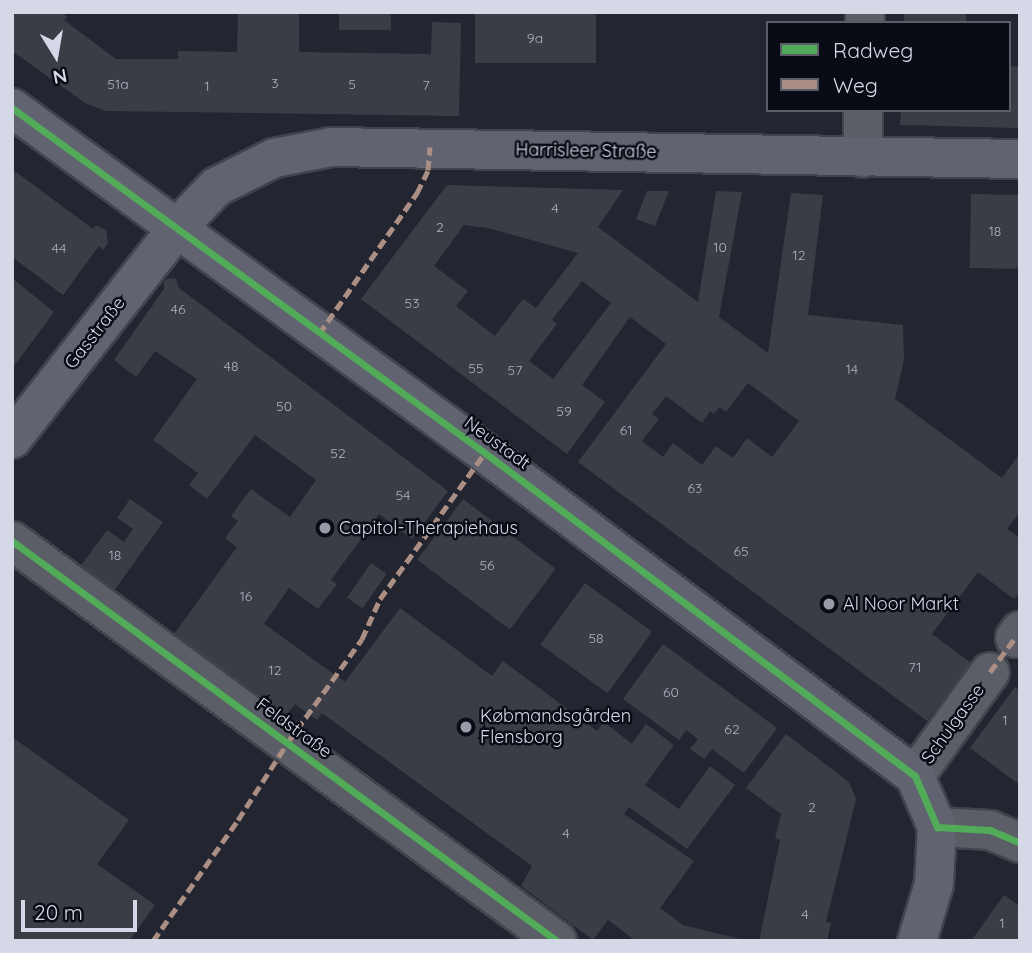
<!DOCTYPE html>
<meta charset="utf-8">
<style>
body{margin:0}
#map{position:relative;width:1032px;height:953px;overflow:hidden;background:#232630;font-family:Quicksand,sans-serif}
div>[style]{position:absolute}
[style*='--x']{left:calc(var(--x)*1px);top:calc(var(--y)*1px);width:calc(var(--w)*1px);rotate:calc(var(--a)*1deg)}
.building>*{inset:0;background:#3a3d46;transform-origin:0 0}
.roads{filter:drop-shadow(2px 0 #41444d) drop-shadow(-2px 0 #41444d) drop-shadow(0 2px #41444d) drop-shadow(0 -2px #41444d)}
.street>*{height:38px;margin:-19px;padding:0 19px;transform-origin:19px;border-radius:19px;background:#5b5e66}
.secondary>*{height:38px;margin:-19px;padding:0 19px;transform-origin:19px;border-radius:19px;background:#616470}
.quiet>*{height:5px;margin-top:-2.5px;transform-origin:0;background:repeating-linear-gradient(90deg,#ac8f84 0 10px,transparent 0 15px)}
.cycleway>*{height:7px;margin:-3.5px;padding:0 3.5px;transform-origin:3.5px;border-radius:3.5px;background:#51ab58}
.dots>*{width:19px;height:19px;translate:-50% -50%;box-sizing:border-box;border:4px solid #0a0c15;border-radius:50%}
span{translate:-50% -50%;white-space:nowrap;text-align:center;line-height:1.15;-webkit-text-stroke:5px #0a0c15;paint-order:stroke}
.number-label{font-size:14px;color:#aeb2bf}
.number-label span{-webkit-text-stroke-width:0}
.street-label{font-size:18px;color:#d5d9e7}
.poi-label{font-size:18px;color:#d5d9e7}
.left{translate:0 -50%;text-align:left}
.frame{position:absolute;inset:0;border:14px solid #d5d9e7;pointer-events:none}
.legend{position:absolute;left:766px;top:21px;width:245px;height:91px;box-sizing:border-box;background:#0a0c15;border:2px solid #5b5e69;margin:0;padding:9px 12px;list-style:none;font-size:21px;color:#d5d9e7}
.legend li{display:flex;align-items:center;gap:14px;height:35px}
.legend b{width:35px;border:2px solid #5b5e69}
.north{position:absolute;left:21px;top:21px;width:70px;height:70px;-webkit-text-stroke:5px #0a0c15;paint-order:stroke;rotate:169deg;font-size:19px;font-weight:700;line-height:28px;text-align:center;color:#d5d9e7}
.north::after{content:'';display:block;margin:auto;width:24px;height:32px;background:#d5d9e7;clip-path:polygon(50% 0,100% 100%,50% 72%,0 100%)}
.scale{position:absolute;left:21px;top:900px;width:116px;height:32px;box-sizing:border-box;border:4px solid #d5d9e7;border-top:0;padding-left:9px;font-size:21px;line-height:24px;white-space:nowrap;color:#d5d9e7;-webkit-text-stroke:5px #0a0c15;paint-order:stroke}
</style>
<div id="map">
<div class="building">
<i style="clip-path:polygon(12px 12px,62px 12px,67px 17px,64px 20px,116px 59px,178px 59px,178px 51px,237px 52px,238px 12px,299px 12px,299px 52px,431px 54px,432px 22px,461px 23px,459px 116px,106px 111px,85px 103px,12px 51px)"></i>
<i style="left:339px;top:12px;width:52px;height:18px"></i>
<i style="left:475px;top:12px;width:121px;height:51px"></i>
<i style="left:904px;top:12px;width:62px;height:11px"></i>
<i style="clip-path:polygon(1009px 66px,1020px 67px,1020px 128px,900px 125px,901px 110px,1009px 110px)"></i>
<i style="clip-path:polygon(12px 169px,93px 229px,96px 225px,106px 230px,108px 243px,103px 250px,99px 246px,63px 295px,12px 257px)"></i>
<i style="clip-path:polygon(evenodd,447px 185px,623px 190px,598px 227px,698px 302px,716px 191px,742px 192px,719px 317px,768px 353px,791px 193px,823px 195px,808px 315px,903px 325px,904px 360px,895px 399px,1002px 478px,1020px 453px,1020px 512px,1007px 529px,1020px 538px,1020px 592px,1014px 599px,978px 572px,932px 634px,971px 663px,927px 721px,578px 462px,666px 344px,630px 317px,582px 385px,605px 402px,567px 454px,361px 299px,447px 185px,464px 225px,488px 228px,578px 253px,536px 308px,523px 299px,495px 336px,456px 306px,468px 291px,434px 266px,464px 225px,447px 185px,582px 281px,611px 303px,553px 379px,529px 361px,557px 324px,552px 320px,582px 281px,447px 185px,748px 383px,799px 421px,772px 457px,747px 438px,733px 458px,716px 446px,702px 465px,673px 443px,663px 457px,642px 441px,659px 419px,652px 414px,666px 396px,702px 423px,710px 411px,714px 414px,719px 407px,726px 412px,748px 383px)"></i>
<i style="clip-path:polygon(647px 191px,669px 191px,655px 226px,636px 219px)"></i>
<i style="left:971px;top:194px;width:49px;height:74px;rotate:1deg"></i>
<i style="clip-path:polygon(12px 278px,54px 312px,12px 369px)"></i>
<i style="clip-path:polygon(169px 278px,176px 279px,179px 288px,448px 491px,412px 539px,379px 514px,331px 580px,337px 584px,318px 609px,289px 588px,264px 624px,345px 682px,400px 608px,492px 676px,503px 661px,597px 731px,604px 722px,632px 744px,646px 724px,674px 745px,645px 785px,679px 809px,710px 766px,735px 785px,687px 849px,629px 807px,624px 814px,694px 861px,660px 908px,683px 925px,748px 941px,636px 941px,608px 920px,593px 940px,521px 886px,532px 866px,322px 713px,317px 720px,295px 704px,286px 715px,174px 634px,237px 547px,225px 538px,238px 521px,231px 516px,251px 489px,290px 517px,316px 480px,255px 435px,207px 499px,189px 485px,198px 473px,153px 440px,197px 379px,155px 351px,136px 377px,114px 360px,164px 289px,164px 281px)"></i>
<i style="clip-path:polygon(130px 499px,163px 522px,114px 591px,80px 567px,107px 530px,124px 542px,133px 529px,117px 518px)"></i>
<i style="left:463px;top:499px;width:116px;height:76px;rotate:37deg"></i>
<i style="left:371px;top:563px;width:19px;height:42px;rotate:35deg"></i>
<i style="left:585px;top:583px;width:83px;height:76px;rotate:36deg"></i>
<i style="clip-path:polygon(663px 644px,777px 728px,744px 773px,712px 749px,704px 759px,690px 749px,698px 739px,686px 730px,679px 740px,623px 699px)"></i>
<i style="clip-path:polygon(1015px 687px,1020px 691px,1020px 785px,970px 748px)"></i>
<i style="clip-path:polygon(786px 734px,849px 782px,856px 799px,826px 922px,831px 923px,827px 941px,759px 941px,780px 840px,775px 838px,781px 814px,746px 788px)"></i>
<i style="clip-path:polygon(12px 737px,129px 820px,97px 864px,155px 905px,129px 941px,12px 941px)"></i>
<i style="clip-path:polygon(1004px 895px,1020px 906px,1020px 941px,971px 941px)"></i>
</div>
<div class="roads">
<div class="street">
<i style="--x:865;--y:23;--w:11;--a:-90"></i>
<i style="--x:863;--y:158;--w:48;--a:-90"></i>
<i style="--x:12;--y:541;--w:676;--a:36.28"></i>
<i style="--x:1015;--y:638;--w:9;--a:-54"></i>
<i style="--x:915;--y:776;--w:128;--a:-54.2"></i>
<i style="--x:937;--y:827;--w:53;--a:3.2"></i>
<i style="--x:990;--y:830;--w:33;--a:23"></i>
</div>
<div class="secondary">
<i style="--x:12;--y:108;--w:585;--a:36.11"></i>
<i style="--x:485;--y:453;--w:538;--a:36.91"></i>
<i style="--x:915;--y:776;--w:56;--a:66.7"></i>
<i style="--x:937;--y:827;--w:57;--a:93"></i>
<i style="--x:934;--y:884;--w:59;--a:106.6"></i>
<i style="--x:12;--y:439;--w:269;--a:-51.9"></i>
<i style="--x:178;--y:227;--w:55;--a:-46.5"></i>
<i style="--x:216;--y:187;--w:65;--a:-26.6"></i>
<i style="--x:274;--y:158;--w:58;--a:-10.9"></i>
<i style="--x:331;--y:147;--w:689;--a:1"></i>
</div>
</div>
<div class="quiet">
<i style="--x:319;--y:334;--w:172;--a:-55.2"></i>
<i style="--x:417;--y:193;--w:25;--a:-64"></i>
<i style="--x:428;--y:170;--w:23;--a:-85"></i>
<i style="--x:990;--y:672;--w:42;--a:-53.7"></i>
<i style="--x:153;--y:941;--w:148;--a:-54.9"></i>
<i style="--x:238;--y:820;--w:93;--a:-57.3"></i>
<i style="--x:288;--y:742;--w:127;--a:-54.3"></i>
<i style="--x:362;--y:639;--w:44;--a:-65.8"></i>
<i style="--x:380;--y:599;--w:180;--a:-54.3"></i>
</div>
<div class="cycleway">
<i style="--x:12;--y:108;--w:585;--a:36.11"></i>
<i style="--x:485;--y:453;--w:538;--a:36.91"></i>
<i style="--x:915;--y:776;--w:56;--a:66.7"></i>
<i style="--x:937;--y:827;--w:53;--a:3.2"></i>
<i style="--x:990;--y:830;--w:33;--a:23"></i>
<i style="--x:12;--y:541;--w:676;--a:36.28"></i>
</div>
<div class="dots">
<i style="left:325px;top:528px;background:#979aa7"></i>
<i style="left:829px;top:604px;background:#979aa7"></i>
<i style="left:466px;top:727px;background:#979aa7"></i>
</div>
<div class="number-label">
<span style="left:535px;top:38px">9a</span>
<span style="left:275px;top:83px">3</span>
<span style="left:118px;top:84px">51a</span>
<span style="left:352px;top:84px">5</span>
<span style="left:426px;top:85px">7</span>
<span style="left:207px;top:86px">1</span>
<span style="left:555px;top:208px">4</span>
<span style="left:440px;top:227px">2</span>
<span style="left:995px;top:231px">18</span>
<span style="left:720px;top:247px">10</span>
<span style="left:59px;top:248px">44</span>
<span style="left:799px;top:255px">12</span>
<span style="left:412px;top:303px">53</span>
<span style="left:178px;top:309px">46</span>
<span style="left:231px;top:366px">48</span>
<span style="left:476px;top:368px">55</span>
<span style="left:852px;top:369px">14</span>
<span style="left:515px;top:370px">57</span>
<span style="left:284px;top:406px">50</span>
<span style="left:564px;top:411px">59</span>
<span style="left:626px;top:430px">61</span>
<span style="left:338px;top:453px">52</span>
<span style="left:695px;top:488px">63</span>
<span style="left:403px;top:495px">54</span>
<span style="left:741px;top:551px">65</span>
<span style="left:115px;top:555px">18</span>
<span style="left:487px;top:565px">56</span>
<span style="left:246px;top:596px">16</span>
<span style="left:596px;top:638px">58</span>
<span style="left:915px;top:667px">71</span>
<span style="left:275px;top:670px">12</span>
<span style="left:671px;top:692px">60</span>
<span style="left:1005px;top:720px">1</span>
<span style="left:732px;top:729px">62</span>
<span style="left:812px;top:807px">2</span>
<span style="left:566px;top:833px">4</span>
<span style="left:805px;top:914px">4</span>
<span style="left:1002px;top:923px">1</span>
</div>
<div class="street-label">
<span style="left:586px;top:151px;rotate:1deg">Harrisleer Straße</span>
<span style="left:95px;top:333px;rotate:-52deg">Gasstraße</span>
<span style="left:497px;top:443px;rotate:36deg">Neustadt</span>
<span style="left:953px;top:724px;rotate:-54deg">Schulgasse</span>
<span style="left:294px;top:728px;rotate:36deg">Feldstraße</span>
</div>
<div class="poi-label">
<span class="left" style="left:339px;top:528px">Capitol-Therapiehaus</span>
<span class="left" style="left:843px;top:604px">Al Noor Markt</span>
<span class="left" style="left:480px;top:727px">Købmandsgården<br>Flensborg</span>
</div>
<div class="frame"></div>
<ul class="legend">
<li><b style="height:9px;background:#51ab58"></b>Radweg</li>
<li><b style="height:9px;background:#ac8f84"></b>Weg</li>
</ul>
<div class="north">N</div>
<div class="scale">20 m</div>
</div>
